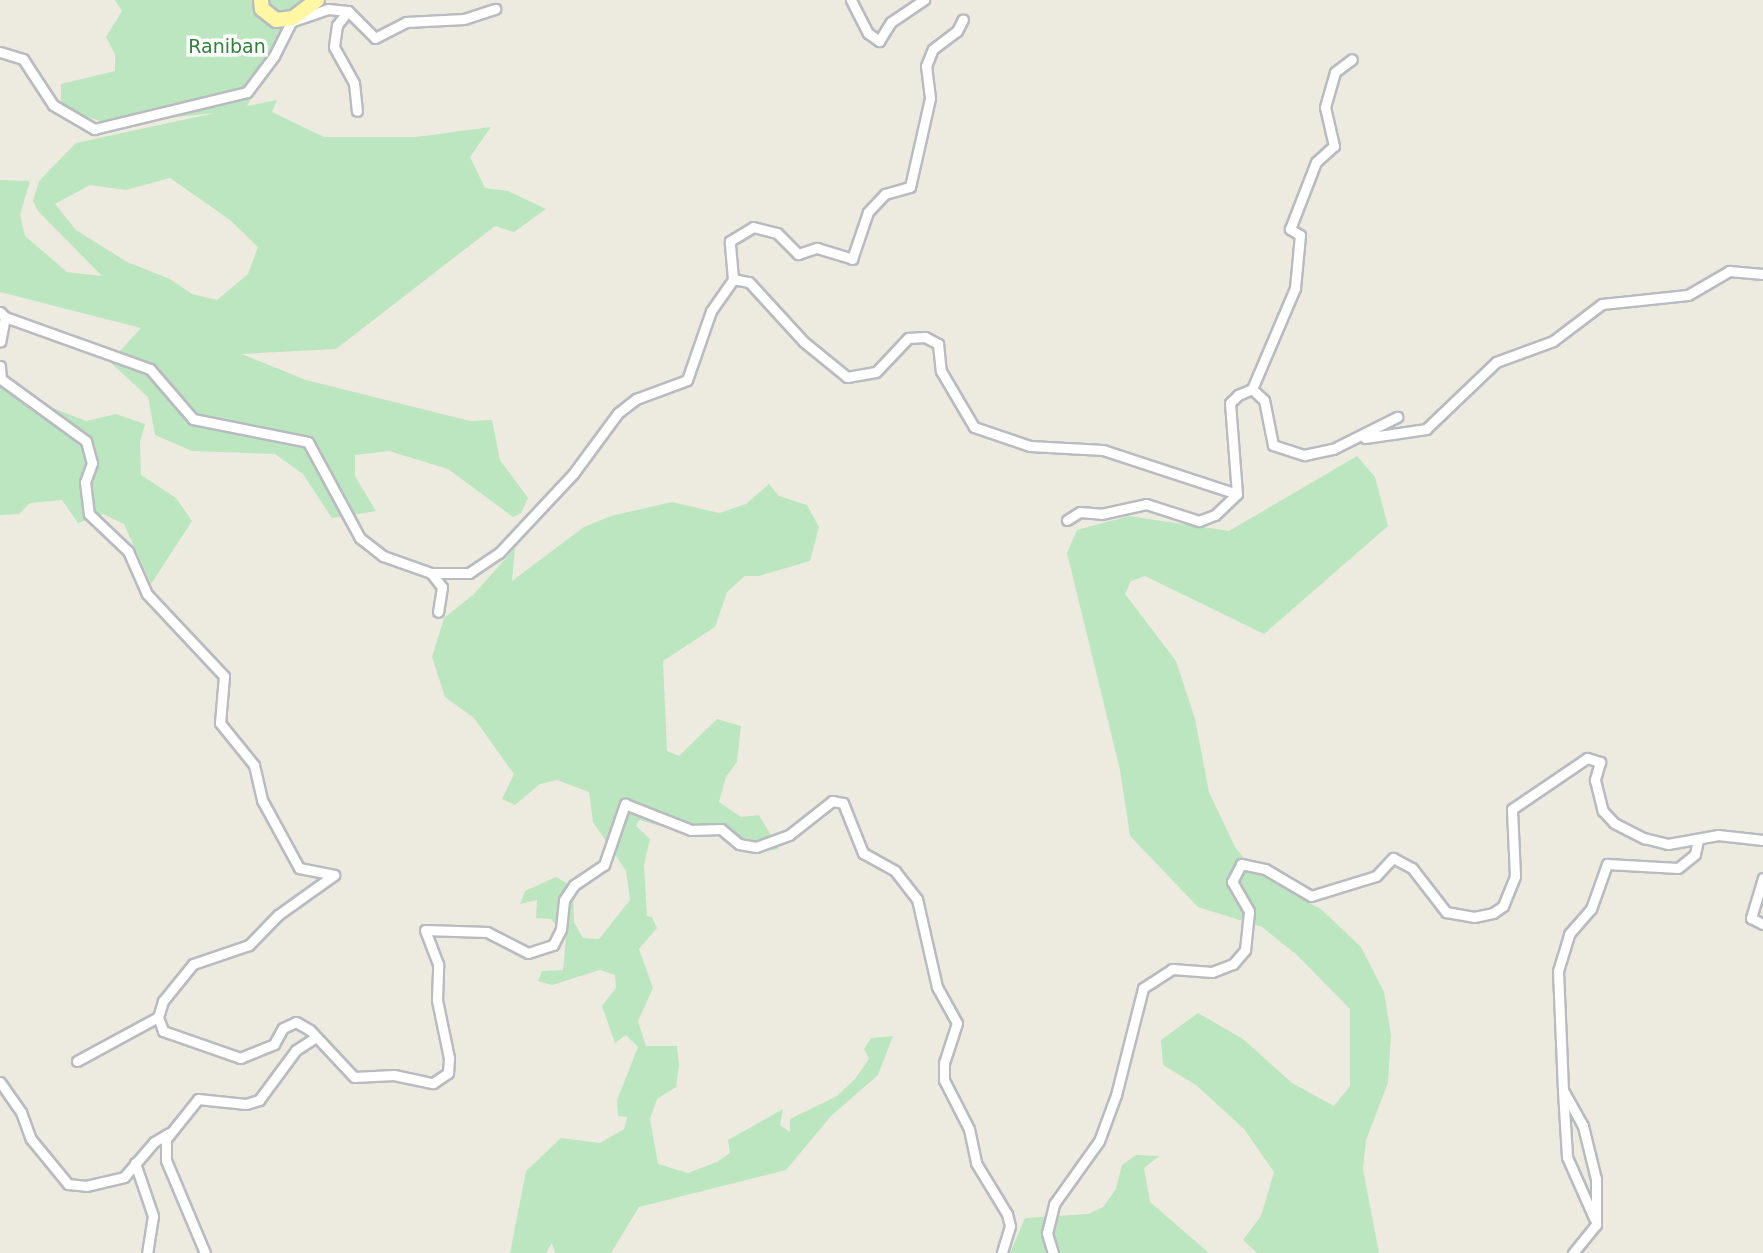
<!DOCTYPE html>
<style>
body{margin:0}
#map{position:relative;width:1763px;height:1253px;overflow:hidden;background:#edebe0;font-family:"DejaVu Sans",sans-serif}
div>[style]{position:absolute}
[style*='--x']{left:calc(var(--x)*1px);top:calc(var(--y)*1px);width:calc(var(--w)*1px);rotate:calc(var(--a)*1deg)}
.green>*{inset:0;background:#bce6bf}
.roads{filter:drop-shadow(2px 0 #b8bbc0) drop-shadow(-2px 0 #b8bbc0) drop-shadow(0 2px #b8bbc0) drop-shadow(0 -2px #b8bbc0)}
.street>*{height:9px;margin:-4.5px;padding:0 4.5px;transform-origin:4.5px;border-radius:4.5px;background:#fff}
.primary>*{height:14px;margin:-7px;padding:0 7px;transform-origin:7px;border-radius:7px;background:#fff7a3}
span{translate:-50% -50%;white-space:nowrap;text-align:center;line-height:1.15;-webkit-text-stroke:7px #fff;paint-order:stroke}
.park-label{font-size:19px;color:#30823b}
</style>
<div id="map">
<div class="green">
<i style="clip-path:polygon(evenodd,115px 0,310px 0,247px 106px,277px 100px,272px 112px,324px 137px,416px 137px,491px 127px,470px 157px,485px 188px,508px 191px,546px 209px,514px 232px,495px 226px,336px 349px,242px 354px,306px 380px,470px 421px,492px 420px,500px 460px,528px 498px,521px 513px,513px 517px,448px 469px,389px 451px,355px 455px,355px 476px,376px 511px,332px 518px,303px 474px,275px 454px,192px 451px,155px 435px,148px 397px,110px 362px,141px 328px,0 292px,0 180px,30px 181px,20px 215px,25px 236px,67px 272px,102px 276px,38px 211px,33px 201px,39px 181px,76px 143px,215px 113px,110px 124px,61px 109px,61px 84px,115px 71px,115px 54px,106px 37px,122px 11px,115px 0,170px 178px,230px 220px,258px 247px,248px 274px,217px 300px,192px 294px,170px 279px,127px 262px,76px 230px,55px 204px,90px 185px,126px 190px,170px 178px)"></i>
<i style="clip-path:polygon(0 387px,86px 421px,116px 414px,145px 424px,140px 442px,141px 475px,176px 498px,192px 521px,151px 584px,124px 524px,103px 514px,78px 523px,62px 500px,30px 503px,19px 514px,0 515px)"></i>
<i style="clip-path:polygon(1357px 456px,1375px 477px,1388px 526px,1264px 634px,1145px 576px,1131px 581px,1125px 594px,1176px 661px,1195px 719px,1209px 792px,1235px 847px,1255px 872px,1322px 910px,1361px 947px,1384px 992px,1391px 1035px,1388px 1083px,1366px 1140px,1363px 1169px,1379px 1253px,1257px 1253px,1243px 1240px,1261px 1216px,1274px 1172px,1244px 1129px,1196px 1085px,1163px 1065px,1161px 1040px,1198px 1013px,1243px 1039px,1292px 1083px,1334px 1106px,1350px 1086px,1350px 1009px,1297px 955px,1262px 927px,1198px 907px,1130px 836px,1120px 770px,1067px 553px,1077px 530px,1129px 516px,1229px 531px)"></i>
<i style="clip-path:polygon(769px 484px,779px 496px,807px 505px,812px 514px,819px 527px,810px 561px,759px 576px,745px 576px,727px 592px,715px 627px,663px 661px,667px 751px,679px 756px,717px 719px,741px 726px,737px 762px,726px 777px,719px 802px,741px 817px,759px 815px,779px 849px,755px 852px,711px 831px,676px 830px,639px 820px,636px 826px,650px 839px,644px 865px,647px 916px,652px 917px,657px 928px,639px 949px,653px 988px,638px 1021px,646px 1046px,677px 1046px,679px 1066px,676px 1087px,657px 1099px,650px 1119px,658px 1164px,688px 1173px,717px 1162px,730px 1153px,728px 1140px,783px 1109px,780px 1125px,790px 1132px,790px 1119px,837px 1096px,855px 1079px,869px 1059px,864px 1049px,871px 1038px,893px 1036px,878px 1075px,831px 1116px,786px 1170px,639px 1207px,611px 1253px,555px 1253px,552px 1243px,546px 1253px,510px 1253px,526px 1171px,561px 1138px,600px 1143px,624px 1129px,627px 1117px,618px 1116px,617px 1100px,638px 1047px,626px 1035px,615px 1043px,602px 1006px,616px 988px,615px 975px,600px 970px,552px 985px,538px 981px,542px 971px,563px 970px,566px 938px,551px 919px,536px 918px,537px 900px,520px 904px,525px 891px,556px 877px,573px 887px,574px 922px,583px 938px,599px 939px,630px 900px,626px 871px,593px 822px,589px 792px,557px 780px,540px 784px,515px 805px,502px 799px,514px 774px,474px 718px,445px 697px,432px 657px,444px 618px,474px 594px,515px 548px,512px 581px,584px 527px,611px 516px,672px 502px,719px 513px,746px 504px)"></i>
<i style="clip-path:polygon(1136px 1155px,1159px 1156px,1144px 1168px,1150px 1202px,1209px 1253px,1010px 1253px,1025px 1218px,1088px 1214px,1103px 1207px,1116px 1189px,1122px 1165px)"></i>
</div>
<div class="roads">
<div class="street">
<i style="--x:851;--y:0;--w:37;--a:63"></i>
<i style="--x:868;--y:33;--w:14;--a:36"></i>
<i style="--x:879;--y:41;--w:22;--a:-58"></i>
<i style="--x:891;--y:22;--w:40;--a:-34"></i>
<i style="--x:348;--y:11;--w:18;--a:128"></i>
<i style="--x:337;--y:25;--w:22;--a:98"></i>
<i style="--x:334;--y:47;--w:41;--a:60.9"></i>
<i style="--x:354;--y:83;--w:28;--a:84"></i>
<i style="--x:293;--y:21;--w:37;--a:-19"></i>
<i style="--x:328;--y:9;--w:20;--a:6"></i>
<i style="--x:348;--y:11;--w:38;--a:45"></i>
<i style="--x:375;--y:38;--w:35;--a:-27"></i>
<i style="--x:406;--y:22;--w:58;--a:-3"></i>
<i style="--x:464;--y:19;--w:33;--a:-18"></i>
<i style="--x:0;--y:52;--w:24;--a:17"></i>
<i style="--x:23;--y:59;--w:55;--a:56.9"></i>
<i style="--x:53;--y:105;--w:48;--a:30.3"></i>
<i style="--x:94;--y:129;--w:157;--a:-13.6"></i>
<i style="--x:247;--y:92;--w:45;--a:-53.1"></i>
<i style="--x:274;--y:56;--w:42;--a:-63.4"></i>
<i style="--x:733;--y:279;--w:38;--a:-95"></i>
<i style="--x:730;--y:241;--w:27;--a:-31"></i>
<i style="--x:753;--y:227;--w:25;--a:14"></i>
<i style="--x:777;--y:233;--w:30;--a:45"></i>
<i style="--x:798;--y:254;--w:20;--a:-18"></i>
<i style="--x:817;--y:248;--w:37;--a:17"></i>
<i style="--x:852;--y:259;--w:50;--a:-71.2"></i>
<i style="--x:868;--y:212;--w:25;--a:-47"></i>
<i style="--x:885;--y:194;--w:26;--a:-16"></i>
<i style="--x:910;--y:187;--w:91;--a:-77.3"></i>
<i style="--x:930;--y:98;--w:32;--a:-97"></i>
<i style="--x:926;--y:66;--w:18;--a:-68"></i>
<i style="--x:933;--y:49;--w:30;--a:-37"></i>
<i style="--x:957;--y:31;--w:13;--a:-63"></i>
<i style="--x:0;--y:312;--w:7;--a:45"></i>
<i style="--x:5;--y:317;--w:25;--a:101"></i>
<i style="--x:5;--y:317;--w:154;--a:19.7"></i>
<i style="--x:150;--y:369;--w:66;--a:49.3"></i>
<i style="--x:193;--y:419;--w:117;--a:11.3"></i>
<i style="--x:308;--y:442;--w:109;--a:61.6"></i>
<i style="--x:360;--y:538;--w:29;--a:38"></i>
<i style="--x:383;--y:556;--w:51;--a:19.5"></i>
<i style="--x:431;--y:573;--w:38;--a:0"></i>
<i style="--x:469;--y:573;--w:36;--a:-34"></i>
<i style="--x:499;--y:553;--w:108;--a:-46.9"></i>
<i style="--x:573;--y:474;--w:76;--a:-53.6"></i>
<i style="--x:618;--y:413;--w:23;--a:-38"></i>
<i style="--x:636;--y:399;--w:54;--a:-20.4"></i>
<i style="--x:687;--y:380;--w:73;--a:-70.8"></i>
<i style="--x:711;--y:311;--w:39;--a:-55"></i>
<i style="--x:733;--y:279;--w:16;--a:11"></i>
<i style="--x:749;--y:282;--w:81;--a:47.5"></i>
<i style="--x:804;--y:342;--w:55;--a:39.1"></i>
<i style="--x:847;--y:377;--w:29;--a:-10"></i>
<i style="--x:876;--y:372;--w:47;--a:-46.7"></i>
<i style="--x:908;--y:338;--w:17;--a:-3"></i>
<i style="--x:925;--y:337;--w:15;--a:28"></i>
<i style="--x:938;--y:344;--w:27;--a:84"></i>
<i style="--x:941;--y:371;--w:65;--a:59.5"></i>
<i style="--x:974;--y:427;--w:59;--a:18.7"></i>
<i style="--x:1030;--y:446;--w:73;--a:3.1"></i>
<i style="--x:1103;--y:450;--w:141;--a:18.2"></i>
<i style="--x:1237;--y:494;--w:91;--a:-94.4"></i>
<i style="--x:1230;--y:403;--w:11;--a:-45"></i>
<i style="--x:1238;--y:395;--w:15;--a:-23"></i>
<i style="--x:1252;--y:389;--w:16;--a:43"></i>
<i style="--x:1264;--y:400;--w:46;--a:78.7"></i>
<i style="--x:1273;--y:445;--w:33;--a:18"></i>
<i style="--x:1304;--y:455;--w:30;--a:-12"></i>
<i style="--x:1333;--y:449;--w:72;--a:-26.6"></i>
<i style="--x:0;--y:366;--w:13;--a:86"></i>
<i style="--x:1;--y:379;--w:105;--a:36.1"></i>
<i style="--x:86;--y:441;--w:23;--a:75"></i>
<i style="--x:92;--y:463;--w:20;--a:110"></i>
<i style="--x:85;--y:482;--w:32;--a:83"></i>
<i style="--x:89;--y:514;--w:54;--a:43.5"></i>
<i style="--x:128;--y:551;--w:47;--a:66.2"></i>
<i style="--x:147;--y:594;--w:112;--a:46.8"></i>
<i style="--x:224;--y:676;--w:47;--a:94.9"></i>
<i style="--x:220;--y:723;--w:54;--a:51"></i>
<i style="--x:254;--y:765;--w:36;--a:77"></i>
<i style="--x:262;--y:800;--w:77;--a:61.4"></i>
<i style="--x:299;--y:868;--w:36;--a:11"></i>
<i style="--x:334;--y:875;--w:69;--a:144.5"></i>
<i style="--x:278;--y:915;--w:42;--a:134"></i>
<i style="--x:249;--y:945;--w:59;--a:161.3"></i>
<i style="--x:193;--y:964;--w:48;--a:129"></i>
<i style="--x:163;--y:1001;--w:17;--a:107"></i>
<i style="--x:158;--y:1017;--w:15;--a:70"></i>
<i style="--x:163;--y:1031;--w:82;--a:19.3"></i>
<i style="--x:240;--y:1058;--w:37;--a:-22"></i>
<i style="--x:274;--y:1044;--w:18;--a:-61"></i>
<i style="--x:283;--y:1028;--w:14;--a:-25"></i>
<i style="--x:296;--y:1022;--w:16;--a:30"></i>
<i style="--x:310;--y:1030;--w:64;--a:46.9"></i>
<i style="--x:354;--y:1077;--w:40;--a:-2.9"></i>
<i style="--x:394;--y:1075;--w:40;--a:12"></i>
<i style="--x:433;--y:1083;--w:18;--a:-34"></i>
<i style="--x:448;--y:1073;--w:15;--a:-86"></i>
<i style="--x:449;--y:1058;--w:59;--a:-101.7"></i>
<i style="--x:437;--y:1000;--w:36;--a:-88"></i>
<i style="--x:438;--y:964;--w:36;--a:-111"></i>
<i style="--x:425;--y:930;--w:62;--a:1.8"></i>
<i style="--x:487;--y:932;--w:46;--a:27.1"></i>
<i style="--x:528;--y:953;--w:26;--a:-18"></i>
<i style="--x:553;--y:945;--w:18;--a:-63"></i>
<i style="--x:561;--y:929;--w:29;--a:-84"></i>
<i style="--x:564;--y:900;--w:18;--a:-56"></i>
<i style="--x:574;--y:885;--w:36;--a:-34"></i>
<i style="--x:604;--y:865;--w:65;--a:-71"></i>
<i style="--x:625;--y:804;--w:71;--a:21.5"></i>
<i style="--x:691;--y:830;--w:30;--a:-2"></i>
<i style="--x:721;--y:829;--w:23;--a:40"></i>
<i style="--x:739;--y:844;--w:17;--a:10"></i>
<i style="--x:756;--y:847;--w:35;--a:-20"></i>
<i style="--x:789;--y:835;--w:55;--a:-38.3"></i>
<i style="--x:832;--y:801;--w:11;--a:10"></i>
<i style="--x:843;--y:803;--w:54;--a:68.2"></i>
<i style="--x:863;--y:853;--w:37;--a:29"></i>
<i style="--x:895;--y:871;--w:36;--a:52"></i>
<i style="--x:917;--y:899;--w:90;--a:77.2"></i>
<i style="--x:937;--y:987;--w:41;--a:60.9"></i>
<i style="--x:957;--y:1023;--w:42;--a:108"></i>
<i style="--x:944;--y:1063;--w:17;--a:90"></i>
<i style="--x:944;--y:1080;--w:55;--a:63"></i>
<i style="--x:969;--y:1129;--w:35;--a:78"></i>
<i style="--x:976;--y:1163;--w:60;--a:58.7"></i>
<i style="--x:1007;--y:1214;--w:12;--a:76"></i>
<i style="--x:1010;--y:1226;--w:28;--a:107"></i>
<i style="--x:1252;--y:389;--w:110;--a:-66.9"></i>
<i style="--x:1295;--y:288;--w:53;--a:-84.6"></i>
<i style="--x:1300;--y:235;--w:12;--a:-149"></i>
<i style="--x:1290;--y:229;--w:72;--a:-68.8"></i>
<i style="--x:1316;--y:162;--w:24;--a:-42"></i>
<i style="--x:1334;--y:146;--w:40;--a:-103"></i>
<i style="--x:1325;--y:107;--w:36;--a:-74"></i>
<i style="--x:1335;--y:72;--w:21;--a:-37"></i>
<i style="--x:1365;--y:438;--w:62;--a:-8.4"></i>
<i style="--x:1426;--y:429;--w:97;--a:-43.7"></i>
<i style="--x:1496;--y:362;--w:61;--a:-20.2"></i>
<i style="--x:1553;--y:341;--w:61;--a:-37.1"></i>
<i style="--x:1602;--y:304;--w:86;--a:-6"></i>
<i style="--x:1688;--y:295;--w:48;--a:-30.3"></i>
<i style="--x:1729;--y:271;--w:34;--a:5"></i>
<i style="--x:1067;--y:520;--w:15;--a:-32"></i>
<i style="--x:1080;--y:512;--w:21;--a:5"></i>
<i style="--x:1101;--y:514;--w:46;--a:-12.5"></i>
<i style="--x:1146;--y:504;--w:56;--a:17.8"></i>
<i style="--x:1199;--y:521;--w:17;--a:-21"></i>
<i style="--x:1215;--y:515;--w:30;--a:-44"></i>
<i style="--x:431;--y:573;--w:18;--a:52"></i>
<i style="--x:442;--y:587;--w:25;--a:99"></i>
<i style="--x:1763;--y:878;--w:42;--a:106.7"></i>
<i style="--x:1751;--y:918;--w:13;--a:27"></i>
<i style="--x:77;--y:1061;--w:92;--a:-28.5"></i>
<i style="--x:0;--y:1082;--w:37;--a:55"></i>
<i style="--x:21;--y:1112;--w:29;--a:70"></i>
<i style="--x:31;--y:1139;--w:58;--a:50.6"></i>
<i style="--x:68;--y:1184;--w:18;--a:6"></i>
<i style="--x:86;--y:1186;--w:39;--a:-13"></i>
<i style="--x:124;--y:1177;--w:46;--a:-49.4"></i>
<i style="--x:154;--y:1142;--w:17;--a:-31"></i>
<i style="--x:1563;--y:1091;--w:66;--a:86.5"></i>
<i style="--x:1567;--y:1157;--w:67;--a:66.1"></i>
<i style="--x:135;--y:1163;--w:56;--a:71.2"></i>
<i style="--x:153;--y:1216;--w:37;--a:99"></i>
<i style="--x:205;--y:1253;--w:101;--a:-112.8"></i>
<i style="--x:166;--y:1160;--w:21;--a:-90"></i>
<i style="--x:166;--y:1139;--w:51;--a:-51.3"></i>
<i style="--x:198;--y:1099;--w:48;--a:5.9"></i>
<i style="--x:246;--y:1104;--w:14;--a:-17"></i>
<i style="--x:259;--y:1100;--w:62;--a:-53.5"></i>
<i style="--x:296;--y:1050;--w:24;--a:-33"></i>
<i style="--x:1053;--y:1253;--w:21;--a:-107"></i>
<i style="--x:1047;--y:1233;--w:30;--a:-76"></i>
<i style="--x:1054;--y:1204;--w:77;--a:-54.5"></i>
<i style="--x:1099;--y:1141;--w:49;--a:-69.7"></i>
<i style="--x:1116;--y:1095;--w:110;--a:-75.8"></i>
<i style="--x:1143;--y:988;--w:35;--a:-33"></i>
<i style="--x:1172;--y:969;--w:40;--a:4.3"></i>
<i style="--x:1212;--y:972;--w:22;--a:-21"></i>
<i style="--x:1233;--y:964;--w:18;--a:-49"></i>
<i style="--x:1245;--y:950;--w:39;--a:-84"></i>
<i style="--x:1249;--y:911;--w:34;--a:-120"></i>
<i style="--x:1232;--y:882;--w:20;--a:-63"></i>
<i style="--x:1241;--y:864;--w:25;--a:12"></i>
<i style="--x:1265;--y:869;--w:53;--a:30.4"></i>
<i style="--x:1311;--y:896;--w:68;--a:-17.1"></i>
<i style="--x:1376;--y:876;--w:25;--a:-47"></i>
<i style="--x:1393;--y:858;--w:21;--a:28"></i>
<i style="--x:1412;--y:868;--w:56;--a:52.3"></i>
<i style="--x:1446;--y:912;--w:28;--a:10"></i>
<i style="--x:1474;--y:917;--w:19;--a:-12"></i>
<i style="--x:1493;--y:913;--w:12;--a:-35"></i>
<i style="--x:1503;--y:906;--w:32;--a:-68"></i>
<i style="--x:1515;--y:876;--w:67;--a:-92.6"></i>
<i style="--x:1512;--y:809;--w:91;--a:-34.2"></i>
<i style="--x:1587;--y:758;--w:14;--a:17"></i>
<i style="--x:1600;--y:762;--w:19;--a:106"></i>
<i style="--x:1595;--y:780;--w:32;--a:76"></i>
<i style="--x:1603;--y:811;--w:16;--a:47"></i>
<i style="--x:1614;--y:823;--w:34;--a:27"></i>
<i style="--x:1644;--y:838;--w:25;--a:14"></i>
<i style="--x:1668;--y:844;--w:51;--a:-10.2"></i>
<i style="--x:1718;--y:835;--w:45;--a:6.3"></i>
<i style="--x:1573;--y:1253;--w:36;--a:-51"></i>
<i style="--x:1596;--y:1225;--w:46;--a:-90"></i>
<i style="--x:1596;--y:1179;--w:55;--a:-103.8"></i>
<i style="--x:1583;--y:1126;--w:41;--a:-119.1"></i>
<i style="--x:1563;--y:1090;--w:119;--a:-92.4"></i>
<i style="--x:1558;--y:971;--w:39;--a:-73"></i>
<i style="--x:1569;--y:934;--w:33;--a:-49"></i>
<i style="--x:1591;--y:909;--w:48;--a:-70.4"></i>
<i style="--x:1607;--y:864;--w:71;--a:3.2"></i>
<i style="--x:1678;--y:868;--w:22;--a:-39"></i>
<i style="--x:1695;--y:854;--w:14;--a:-78"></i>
</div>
<div class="primary">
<i style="--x:261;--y:0;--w:9;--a:84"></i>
<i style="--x:262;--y:9;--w:18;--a:38"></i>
<i style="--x:276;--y:20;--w:17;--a:-7"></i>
<i style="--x:293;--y:18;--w:30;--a:-37"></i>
</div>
</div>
<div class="park-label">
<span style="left:227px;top:47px">Raniban</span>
</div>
</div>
